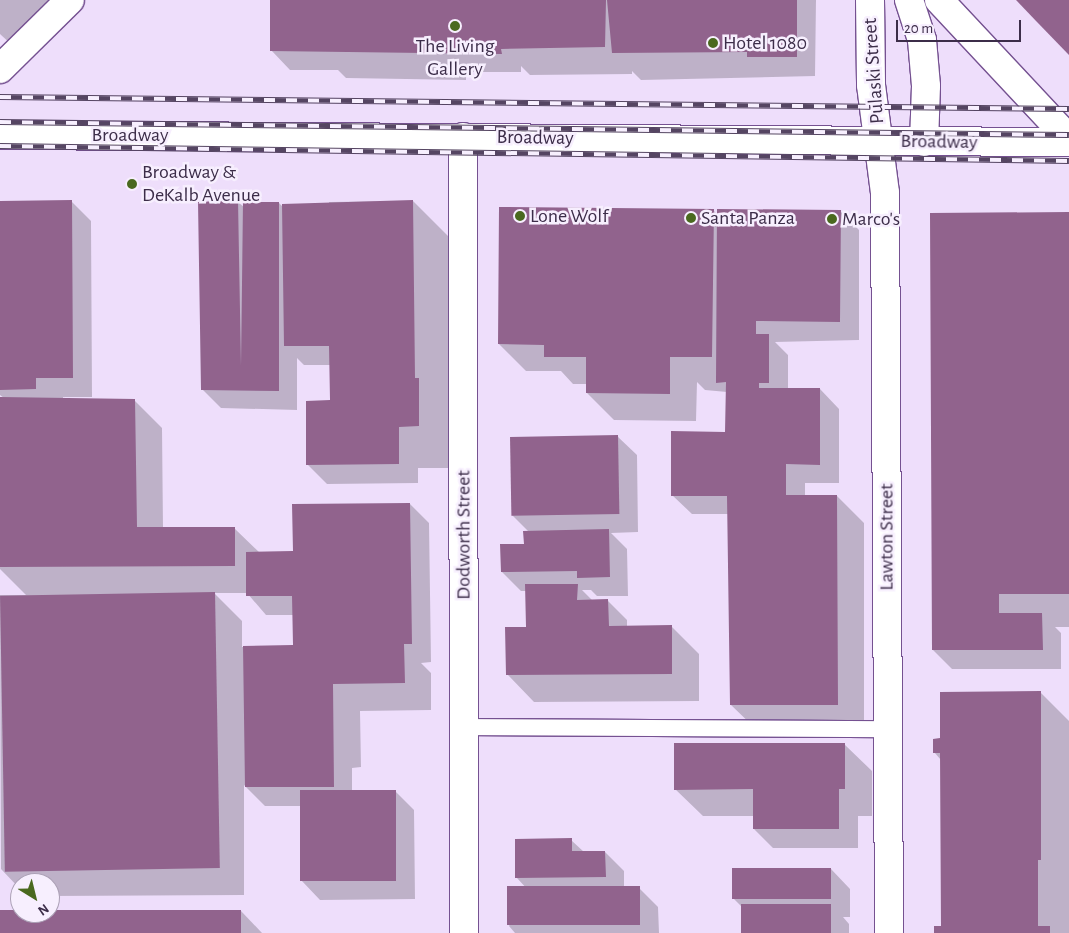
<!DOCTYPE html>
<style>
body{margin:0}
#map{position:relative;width:1069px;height:933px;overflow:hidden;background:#eedefb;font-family:"Alegreya Sans",sans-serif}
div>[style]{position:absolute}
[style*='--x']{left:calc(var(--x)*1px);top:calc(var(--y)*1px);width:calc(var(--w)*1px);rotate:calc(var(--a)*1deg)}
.shadow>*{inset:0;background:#0003}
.building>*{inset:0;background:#91638d;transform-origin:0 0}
.roads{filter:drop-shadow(1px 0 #755191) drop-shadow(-1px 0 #755191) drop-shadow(0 1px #755191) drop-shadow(0 -1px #755191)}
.service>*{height:16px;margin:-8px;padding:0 8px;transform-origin:8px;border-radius:8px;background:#fff}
.minor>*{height:28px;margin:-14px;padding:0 14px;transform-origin:14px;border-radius:14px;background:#fff}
.primary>*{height:28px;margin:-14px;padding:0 14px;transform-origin:14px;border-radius:14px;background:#fff}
.rail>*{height:5.5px;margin-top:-2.75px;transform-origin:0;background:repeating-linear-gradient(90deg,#f7effe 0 11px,#554562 0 22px);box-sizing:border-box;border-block:1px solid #554562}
.dots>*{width:14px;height:14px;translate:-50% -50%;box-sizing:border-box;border:2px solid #f7effe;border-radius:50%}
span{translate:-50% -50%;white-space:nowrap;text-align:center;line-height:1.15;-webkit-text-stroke:5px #f7effe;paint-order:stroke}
.poi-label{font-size:20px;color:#3c2d49}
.left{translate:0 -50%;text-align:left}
.street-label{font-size:20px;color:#3c2d49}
.north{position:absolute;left:10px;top:873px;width:50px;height:50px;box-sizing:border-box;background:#f7effe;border:1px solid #aca1b6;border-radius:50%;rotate:144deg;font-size:14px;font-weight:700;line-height:20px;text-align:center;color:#3c2d49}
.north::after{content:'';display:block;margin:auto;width:18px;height:22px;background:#4a691f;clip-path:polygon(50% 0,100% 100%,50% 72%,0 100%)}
.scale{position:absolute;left:896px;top:20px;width:125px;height:22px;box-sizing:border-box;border:2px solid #3c2d49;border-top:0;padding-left:6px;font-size:15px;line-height:18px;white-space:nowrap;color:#3c2d49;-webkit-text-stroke:4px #f7effe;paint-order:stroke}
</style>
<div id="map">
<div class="shadow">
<i style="clip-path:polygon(0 0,61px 0,14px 47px,0 34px)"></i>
<i style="clip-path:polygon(272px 0,816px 0,815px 76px,641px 80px,632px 71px,632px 74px,530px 75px,521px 66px,521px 72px,466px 72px,466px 80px,346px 78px,338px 70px,290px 70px,271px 50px)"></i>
<i style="clip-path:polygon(413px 201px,455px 243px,460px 468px,418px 468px,418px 483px,327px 484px,308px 465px,331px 402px,330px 365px,304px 365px,297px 358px,297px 410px,221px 408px,202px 389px,238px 202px,245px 208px,279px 203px,284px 208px,329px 206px,329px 202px)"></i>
<i style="clip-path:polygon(evenodd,0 202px,72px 202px,91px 221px,92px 397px,63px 397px,63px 399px,135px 401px,162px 428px,163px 528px,234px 528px,260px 553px,294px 553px,410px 504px,429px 523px,431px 662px,421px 663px,431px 673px,431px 710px,360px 711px,361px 767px,352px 768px,352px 791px,395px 791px,414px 810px,415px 899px,320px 900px,301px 880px,301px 806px,265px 806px,244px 785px,244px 895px,50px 896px,50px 883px,20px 883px,20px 889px,1px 869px,0 595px,26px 595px,0 569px,4px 398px,0 395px,0 202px,214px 593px,247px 593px,266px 615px,294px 615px,294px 646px,242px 647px,242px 621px,214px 593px)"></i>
<i style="clip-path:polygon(713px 210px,719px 216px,840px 211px,859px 230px,859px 340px,775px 342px,788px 355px,788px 389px,820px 389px,839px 409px,839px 483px,805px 483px,805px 496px,837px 496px,864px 523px,864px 732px,759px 732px,731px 705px,728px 514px,692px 514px,672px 495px,726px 433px,727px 392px,705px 390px,697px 382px,696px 421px,614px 420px,587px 393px,587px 384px,573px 384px,561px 371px,526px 371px,499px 344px)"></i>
<i style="clip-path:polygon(1069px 213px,1069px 627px,1055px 627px,1061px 633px,1061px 669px,952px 669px,933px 650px)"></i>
<i style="clip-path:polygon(617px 436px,637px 455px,638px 532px,611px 533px,627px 549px,628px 596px,597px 596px,591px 590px,582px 590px,593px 601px,608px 601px,627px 620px,627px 627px,671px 626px,699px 654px,699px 701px,534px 702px,507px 674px,527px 628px,527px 591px,521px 591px,502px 572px,525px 545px,529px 532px,512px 515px)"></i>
<i style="clip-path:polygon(1040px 692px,1069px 721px,1069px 933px,935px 933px,944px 927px,941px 760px,934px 752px,941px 740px)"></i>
<i style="clip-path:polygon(844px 744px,872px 771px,872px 816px,858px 816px,858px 848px,773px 848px,754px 829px,754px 816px,703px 816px,675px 789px)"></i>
<i style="clip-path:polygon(571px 840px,584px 852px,605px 852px,624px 871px,624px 888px,639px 888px,658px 907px,659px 933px,515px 933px,509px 926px,528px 890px,517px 878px)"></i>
<i style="clip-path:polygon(831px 869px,850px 889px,850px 917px,843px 917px,849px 924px,849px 933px,742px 933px,742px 907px,733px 898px)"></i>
<i style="clip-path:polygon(241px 911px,262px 933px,0 933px)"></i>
</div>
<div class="building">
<i style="clip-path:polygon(270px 0,606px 0,605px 47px,501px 49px,502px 54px,270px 51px)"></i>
<i style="clip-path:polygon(607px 0,797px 0,797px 57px,747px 57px,747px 52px,612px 53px)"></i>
<i style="clip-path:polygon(1016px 0,1069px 0,1069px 55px,1037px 22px)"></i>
<i style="clip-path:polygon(72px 200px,73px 378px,36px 378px,36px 389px,0 390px,0 201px)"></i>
<i style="clip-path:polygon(238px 200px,241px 366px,243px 202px,279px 202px,279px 391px,201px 390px,198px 202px)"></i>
<i style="clip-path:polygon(413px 200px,415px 378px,419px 378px,419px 426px,399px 427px,399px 464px,306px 465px,306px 401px,330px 400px,329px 346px,284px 346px,282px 204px)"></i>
<i style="clip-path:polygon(499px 207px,714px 209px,712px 357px,670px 357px,670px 394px,586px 393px,586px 357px,544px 357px,544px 345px,498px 344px)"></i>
<i style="clip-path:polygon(717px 209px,841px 210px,840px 322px,756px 321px,756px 334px,769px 334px,769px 383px,759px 383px,759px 388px,820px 388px,820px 465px,786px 464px,786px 495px,837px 495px,838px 705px,730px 705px,727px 496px,671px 496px,671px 431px,725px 432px,726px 382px,716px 383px)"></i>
<i style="clip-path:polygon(1069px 212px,1069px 594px,999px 594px,999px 613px,1042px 613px,1043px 650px,932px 650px,930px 213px)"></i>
<i style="clip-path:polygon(0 397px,135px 399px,137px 527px,235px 527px,235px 566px,0 567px)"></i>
<i style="left:618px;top:435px;width:79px;height:108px;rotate:89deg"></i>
<i style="clip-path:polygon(410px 503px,412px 644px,404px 644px,405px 683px,333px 684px,334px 787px,245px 787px,243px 646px,293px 645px,292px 596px,246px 596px,246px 552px,293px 551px,292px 504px)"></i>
<i style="clip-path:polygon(609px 529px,610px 577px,577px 578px,577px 571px,501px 572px,500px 544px,524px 544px,523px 531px)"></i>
<i style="clip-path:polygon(525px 584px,578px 584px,577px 600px,608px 599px,609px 626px,672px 625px,672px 674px,506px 675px,505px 627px,526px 627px)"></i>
<i style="left:215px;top:592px;width:276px;height:215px;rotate:89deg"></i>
<i style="clip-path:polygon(1041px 691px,1041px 860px,1038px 860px,1038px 926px,1050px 926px,1050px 933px,934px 933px,934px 926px,941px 926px,940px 753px,933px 753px,933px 739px,940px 738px,940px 692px)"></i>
<i style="clip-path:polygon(674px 743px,845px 743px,845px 789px,839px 789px,839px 829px,753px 829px,753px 789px,674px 790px)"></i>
<i style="left:300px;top:790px;width:96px;height:91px"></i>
<i style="clip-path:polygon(572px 838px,572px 851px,605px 851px,606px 877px,515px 878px,515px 839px)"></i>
<i style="left:732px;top:868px;width:99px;height:31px"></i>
<i style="left:640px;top:886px;width:39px;height:133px;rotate:90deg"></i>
<i style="left:741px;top:904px;width:90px;height:29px"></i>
<i style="left:241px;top:910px;width:23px;height:241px;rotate:90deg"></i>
</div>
<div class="roads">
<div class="service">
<i style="--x:464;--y:727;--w:424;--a:0.3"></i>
</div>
<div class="minor">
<i style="--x:870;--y:0;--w:85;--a:89.3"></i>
<i style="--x:871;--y:85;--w:109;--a:82.6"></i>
<i style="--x:885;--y:193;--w:740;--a:89.69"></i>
<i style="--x:939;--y:0;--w:190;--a:46.9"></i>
<i style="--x:0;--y:69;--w:98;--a:-44.6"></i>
<i style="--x:463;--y:137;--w:796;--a:89.93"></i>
</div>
<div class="primary">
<i style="--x:909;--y:0;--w:42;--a:72"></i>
<i style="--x:922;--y:40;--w:46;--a:85"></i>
<i style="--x:926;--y:86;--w:56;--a:92"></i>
<i style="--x:0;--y:135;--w:1069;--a:0.38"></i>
</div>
</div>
<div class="rail">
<i style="--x:0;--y:97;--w:1069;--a:0.64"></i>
<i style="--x:0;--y:122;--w:1069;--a:0.7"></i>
<i style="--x:0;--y:146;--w:1069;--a:0.8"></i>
</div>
<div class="dots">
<i style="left:455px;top:26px;background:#4a691f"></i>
<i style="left:713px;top:43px;background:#4a691f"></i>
<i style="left:132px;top:184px;background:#4a691f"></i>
<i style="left:520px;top:216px;background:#4a691f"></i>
<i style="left:691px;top:218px;background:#4a691f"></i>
<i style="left:832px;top:219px;background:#4a691f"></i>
</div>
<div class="poi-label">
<span class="left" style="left:723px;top:43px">Hotel 1080</span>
<span style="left:455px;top:58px">The Living<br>Gallery</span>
<span class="left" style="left:142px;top:184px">Broadway &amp;<br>DeKalb Avenue</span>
<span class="left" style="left:530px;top:216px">Lone Wolf</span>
<span class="left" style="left:701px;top:218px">Santa Panza</span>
<span class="left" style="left:842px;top:219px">Marco's</span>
</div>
<div class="street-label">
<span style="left:874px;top:71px;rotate:-94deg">Pulaski Street</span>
<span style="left:130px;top:135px">Broadway</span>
<span style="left:535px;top:138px;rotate:1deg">Broadway</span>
<span style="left:939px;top:142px;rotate:1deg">Broadway</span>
<span style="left:464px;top:535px;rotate:-90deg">Dodworth Street</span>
<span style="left:887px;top:537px;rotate:-90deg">Lawton Street</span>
</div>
<div class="north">N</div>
<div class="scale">20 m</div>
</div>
